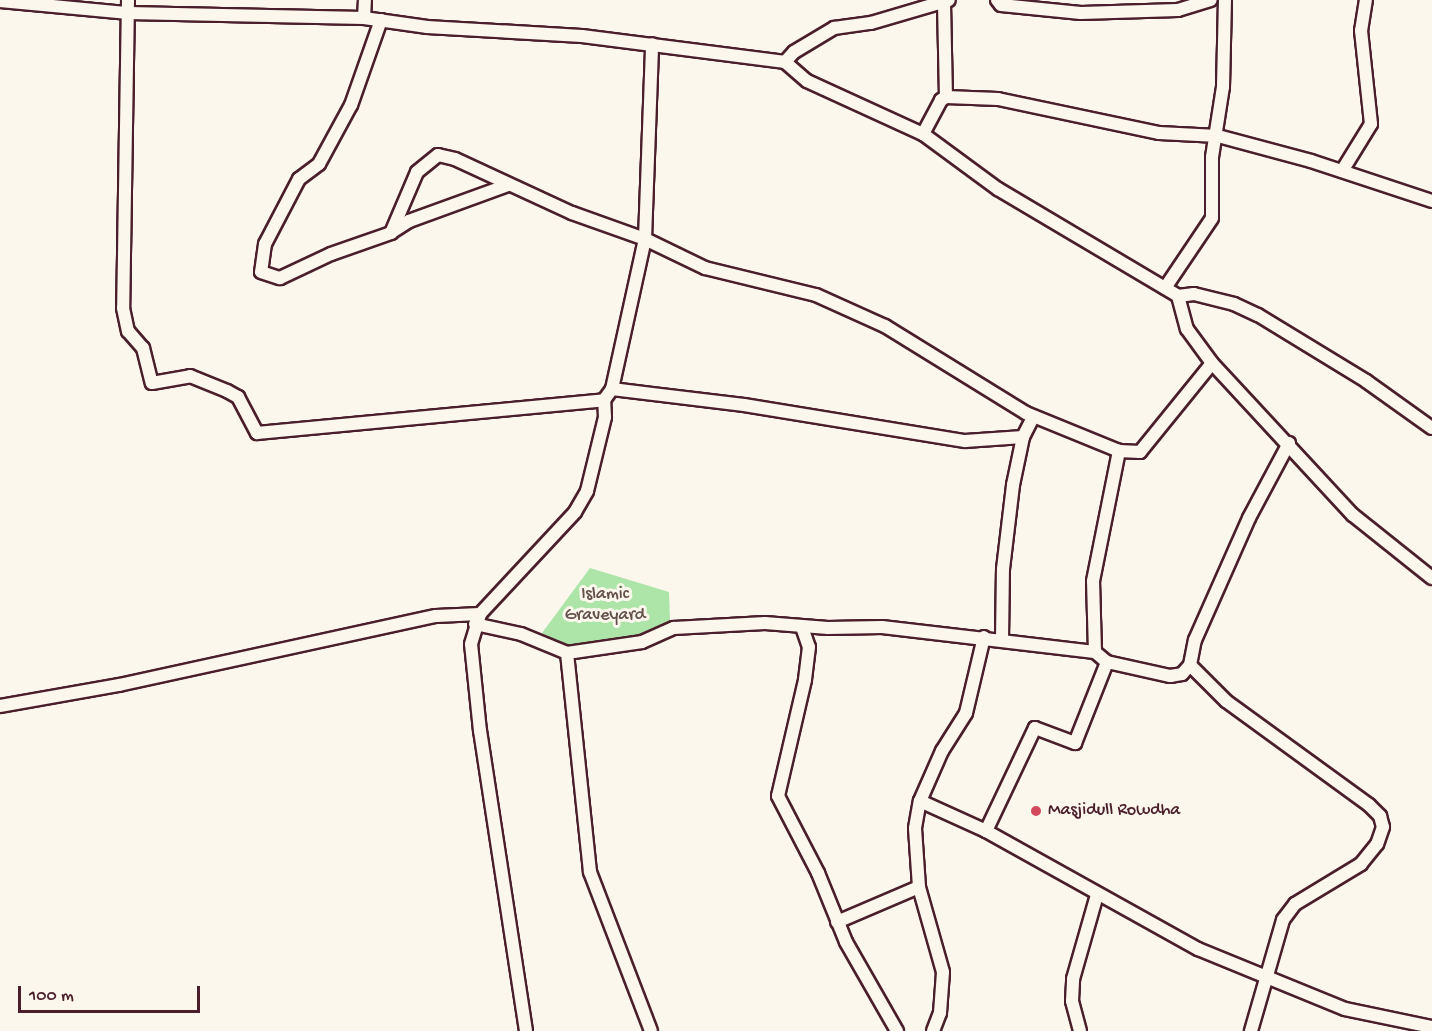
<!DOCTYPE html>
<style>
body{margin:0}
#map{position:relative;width:1432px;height:1031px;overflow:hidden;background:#fbf7ec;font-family:"Gochi Hand",sans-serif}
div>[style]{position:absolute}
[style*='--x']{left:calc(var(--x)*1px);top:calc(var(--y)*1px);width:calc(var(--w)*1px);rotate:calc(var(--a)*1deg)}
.green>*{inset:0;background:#ade4a8}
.roads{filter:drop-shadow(2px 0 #4a1f2b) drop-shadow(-2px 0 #4a1f2b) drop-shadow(0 2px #4a1f2b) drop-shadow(0 -2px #4a1f2b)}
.minor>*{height:12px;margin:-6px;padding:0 6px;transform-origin:6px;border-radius:6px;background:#fbf7ec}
.dots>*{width:16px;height:16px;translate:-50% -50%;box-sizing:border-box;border:3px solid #fbf7ec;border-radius:50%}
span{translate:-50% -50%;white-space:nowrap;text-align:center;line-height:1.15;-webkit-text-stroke:6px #fbf7ec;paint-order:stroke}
.park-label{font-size:18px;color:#63504a}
.poi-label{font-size:18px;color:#4a1f2b}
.left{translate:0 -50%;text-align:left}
.scale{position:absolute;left:18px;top:986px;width:182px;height:27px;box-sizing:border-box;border:3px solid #4a1f2b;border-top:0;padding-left:8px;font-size:18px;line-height:21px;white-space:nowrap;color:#4a1f2b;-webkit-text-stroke:4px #fbf7ec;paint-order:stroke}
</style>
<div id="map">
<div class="green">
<i style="clip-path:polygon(590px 568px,669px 592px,670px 621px,650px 633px,569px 647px,542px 633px)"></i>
</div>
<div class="roads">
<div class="minor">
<i style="--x:128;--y:0;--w:308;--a:90.9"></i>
<i style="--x:123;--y:308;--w:24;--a:78"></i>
<i style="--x:128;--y:331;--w:23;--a:49"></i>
<i style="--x:143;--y:348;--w:36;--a:76"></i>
<i style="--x:152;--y:383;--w:39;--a:-10"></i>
<i style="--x:190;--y:376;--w:40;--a:22"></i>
<i style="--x:227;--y:391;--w:13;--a:29"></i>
<i style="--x:238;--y:397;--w:41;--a:62.2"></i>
<i style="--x:257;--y:433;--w:349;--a:-5.4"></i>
<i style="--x:997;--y:0;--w:6;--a:51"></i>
<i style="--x:1001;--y:5;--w:80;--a:5.7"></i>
<i style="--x:1081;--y:13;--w:97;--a:-1.8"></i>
<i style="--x:1178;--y:10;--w:34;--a:-17"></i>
<i style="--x:0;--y:1;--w:129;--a:5.4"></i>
<i style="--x:128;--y:13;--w:236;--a:1.2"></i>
<i style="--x:364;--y:18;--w:64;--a:8.1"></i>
<i style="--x:427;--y:27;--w:155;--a:3.3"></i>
<i style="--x:582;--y:36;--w:205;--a:7.3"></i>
<i style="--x:785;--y:62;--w:29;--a:41"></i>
<i style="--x:807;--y:81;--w:128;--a:24.6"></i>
<i style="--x:923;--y:134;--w:93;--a:36.3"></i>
<i style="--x:998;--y:189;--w:209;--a:30.7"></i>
<i style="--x:1178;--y:296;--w:34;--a:75"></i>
<i style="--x:1187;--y:329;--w:42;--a:53.7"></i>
<i style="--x:1212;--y:363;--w:207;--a:47.2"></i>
<i style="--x:1353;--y:515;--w:101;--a:38.6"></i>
<i style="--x:944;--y:3;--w:94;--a:88.8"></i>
<i style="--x:364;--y:18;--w:18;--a:-87"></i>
<i style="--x:381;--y:20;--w:90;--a:109.4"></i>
<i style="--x:351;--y:105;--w:67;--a:118.5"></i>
<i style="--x:319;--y:164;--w:25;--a:143"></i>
<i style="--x:299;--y:179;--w:73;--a:117.6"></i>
<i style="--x:265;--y:244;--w:28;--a:98"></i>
<i style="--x:261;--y:272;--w:20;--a:18"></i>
<i style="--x:280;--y:278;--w:56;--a:-25.2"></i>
<i style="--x:331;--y:254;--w:64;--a:-19.3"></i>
<i style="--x:391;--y:233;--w:66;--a:-66.9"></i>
<i style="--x:417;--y:172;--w:27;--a:-39"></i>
<i style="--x:438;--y:155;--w:17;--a:13"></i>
<i style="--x:455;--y:159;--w:129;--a:24.8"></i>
<i style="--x:572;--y:213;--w:77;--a:19.6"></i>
<i style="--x:645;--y:239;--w:67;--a:25.8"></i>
<i style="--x:705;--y:268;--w:114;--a:13.7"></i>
<i style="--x:816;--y:295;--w:76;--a:24.2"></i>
<i style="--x:885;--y:326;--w:166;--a:31.7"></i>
<i style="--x:1026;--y:413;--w:100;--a:22.2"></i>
<i style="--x:1119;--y:451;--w:21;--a:3"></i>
<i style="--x:1140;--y:452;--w:114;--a:-51"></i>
<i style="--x:785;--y:62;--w:13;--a:-48"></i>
<i style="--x:794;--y:52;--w:47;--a:-31"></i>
<i style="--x:834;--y:28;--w:37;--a:-8"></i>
<i style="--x:871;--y:23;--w:81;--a:-16.4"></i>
<i style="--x:923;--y:134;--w:38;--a:-62"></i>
<i style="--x:941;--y:100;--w:6;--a:-31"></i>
<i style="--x:946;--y:97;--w:52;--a:2.2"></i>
<i style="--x:998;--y:99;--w:165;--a:11.9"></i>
<i style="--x:1159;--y:133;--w:59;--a:2.9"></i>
<i style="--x:1218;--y:136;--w:96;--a:15"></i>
<i style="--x:1311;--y:161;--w:127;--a:18.3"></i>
<i style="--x:1342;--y:171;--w:55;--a:-58.3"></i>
<i style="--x:1371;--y:124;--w:94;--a:-96.1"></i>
<i style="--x:1361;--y:31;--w:31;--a:-81"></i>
<i style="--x:392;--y:232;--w:20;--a:-33"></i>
<i style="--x:409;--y:221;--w:105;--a:-20"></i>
<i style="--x:1165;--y:288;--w:84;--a:-56.1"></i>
<i style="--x:1212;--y:218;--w:61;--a:-90"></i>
<i style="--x:1212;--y:157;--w:71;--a:-81.1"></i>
<i style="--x:1223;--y:87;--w:87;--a:-88.7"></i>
<i style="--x:1178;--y:296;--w:16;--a:-7"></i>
<i style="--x:1194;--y:294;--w:41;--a:14"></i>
<i style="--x:1234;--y:304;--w:26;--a:25"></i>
<i style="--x:1258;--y:315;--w:127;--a:31.4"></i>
<i style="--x:1366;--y:381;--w:81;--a:35.5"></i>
<i style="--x:612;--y:389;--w:133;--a:6.9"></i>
<i style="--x:744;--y:405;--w:224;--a:9.3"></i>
<i style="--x:965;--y:441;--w:58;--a:-3.9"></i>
<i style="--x:475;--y:624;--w:47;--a:12.3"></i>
<i style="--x:521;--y:634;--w:50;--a:22.4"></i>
<i style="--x:567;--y:653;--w:76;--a:-8.3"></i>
<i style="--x:642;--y:642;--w:35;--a:-24"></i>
<i style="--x:674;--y:628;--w:91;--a:-3.1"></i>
<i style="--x:765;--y:623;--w:63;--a:4.5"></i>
<i style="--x:828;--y:628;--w:54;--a:-1.1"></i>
<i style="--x:882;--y:627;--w:214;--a:6.7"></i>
<i style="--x:1095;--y:652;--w:16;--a:40"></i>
<i style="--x:1107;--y:662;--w:65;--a:12.5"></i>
<i style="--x:1170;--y:676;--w:12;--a:-9"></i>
<i style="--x:1182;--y:674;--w:12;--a:-48"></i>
<i style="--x:1190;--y:665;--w:25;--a:-79"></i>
<i style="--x:1195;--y:640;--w:133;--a:-66.1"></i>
<i style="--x:1249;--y:518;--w:85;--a:-61.9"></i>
<i style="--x:802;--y:627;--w:21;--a:71"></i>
<i style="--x:809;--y:647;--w:33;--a:97"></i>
<i style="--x:805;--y:680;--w:119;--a:103.1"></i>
<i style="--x:778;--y:796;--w:87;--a:62.5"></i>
<i style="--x:818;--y:873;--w:74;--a:67.9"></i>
<i style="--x:846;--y:942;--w:103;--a:60.2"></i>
<i style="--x:1002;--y:639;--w:70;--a:-89.2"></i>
<i style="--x:1003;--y:569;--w:85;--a:-83.2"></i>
<i style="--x:1013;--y:485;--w:49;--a:-78.2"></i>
<i style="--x:1023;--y:437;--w:22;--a:-63"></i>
<i style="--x:1095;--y:652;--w:71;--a:-91.6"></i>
<i style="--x:1093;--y:581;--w:133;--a:-78.7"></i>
<i style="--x:567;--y:653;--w:220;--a:84"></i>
<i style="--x:590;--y:872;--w:170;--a:69"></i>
<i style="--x:1190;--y:665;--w:51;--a:45"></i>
<i style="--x:1226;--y:701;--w:177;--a:36"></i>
<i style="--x:1369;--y:805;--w:16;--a:45"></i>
<i style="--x:1380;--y:816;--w:11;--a:75"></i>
<i style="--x:1383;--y:827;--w:18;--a:109"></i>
<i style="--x:1377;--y:844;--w:26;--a:129"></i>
<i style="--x:1361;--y:864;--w:77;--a:148.8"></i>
<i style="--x:1295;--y:904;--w:20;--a:127"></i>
<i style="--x:1283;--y:920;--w:116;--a:106.1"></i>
<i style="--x:0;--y:706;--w:121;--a:-10"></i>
<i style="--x:119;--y:685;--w:324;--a:-12.3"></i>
<i style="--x:436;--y:616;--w:44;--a:-2.6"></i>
<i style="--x:920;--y:801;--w:72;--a:24.4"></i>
<i style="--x:986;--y:831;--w:243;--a:29.1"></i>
<i style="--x:1198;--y:949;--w:159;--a:22.2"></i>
<i style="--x:1345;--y:1009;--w:89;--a:11.7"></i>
<i style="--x:986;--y:831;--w:114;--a:-64.6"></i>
<i style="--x:1035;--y:728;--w:43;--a:20.6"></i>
<i style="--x:1075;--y:743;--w:87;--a:-68.4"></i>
<i style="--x:837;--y:922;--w:89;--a:-23.1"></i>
<i style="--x:526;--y:1031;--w:304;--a:-98.7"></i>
<i style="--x:480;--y:731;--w:87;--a:-95.9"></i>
<i style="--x:471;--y:644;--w:31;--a:-73"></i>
<i style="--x:480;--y:614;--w:139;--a:-47"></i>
<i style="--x:575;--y:512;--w:24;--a:-60"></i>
<i style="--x:587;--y:491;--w:76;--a:-76.3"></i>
<i style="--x:605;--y:417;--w:17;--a:-93"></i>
<i style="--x:604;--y:400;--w:14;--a:-54"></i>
<i style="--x:612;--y:389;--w:154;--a:-77.6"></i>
<i style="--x:645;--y:239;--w:195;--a:-87.9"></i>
<i style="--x:933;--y:1031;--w:19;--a:-69"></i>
<i style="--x:940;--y:1013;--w:41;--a:-85.8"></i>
<i style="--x:943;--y:972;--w:88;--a:-105.8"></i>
<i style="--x:919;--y:887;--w:59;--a:-93.9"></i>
<i style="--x:915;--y:828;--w:27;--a:-80"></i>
<i style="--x:920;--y:801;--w:55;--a:-66.3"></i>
<i style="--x:942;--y:751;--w:45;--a:-57.7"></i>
<i style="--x:966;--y:713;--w:78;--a:-76.7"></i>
<i style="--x:1080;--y:1031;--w:31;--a:-105"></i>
<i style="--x:1072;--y:1001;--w:22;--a:-87"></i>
<i style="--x:1073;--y:979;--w:87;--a:-74.1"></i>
</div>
</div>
<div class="dots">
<i style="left:1036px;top:811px;background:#d1495b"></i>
</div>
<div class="park-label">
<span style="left:605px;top:606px">Islamic<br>Graveyard</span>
</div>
<div class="poi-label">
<span class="left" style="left:1048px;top:811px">Masjidull Rowdha</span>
</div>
<div class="scale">100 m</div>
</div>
